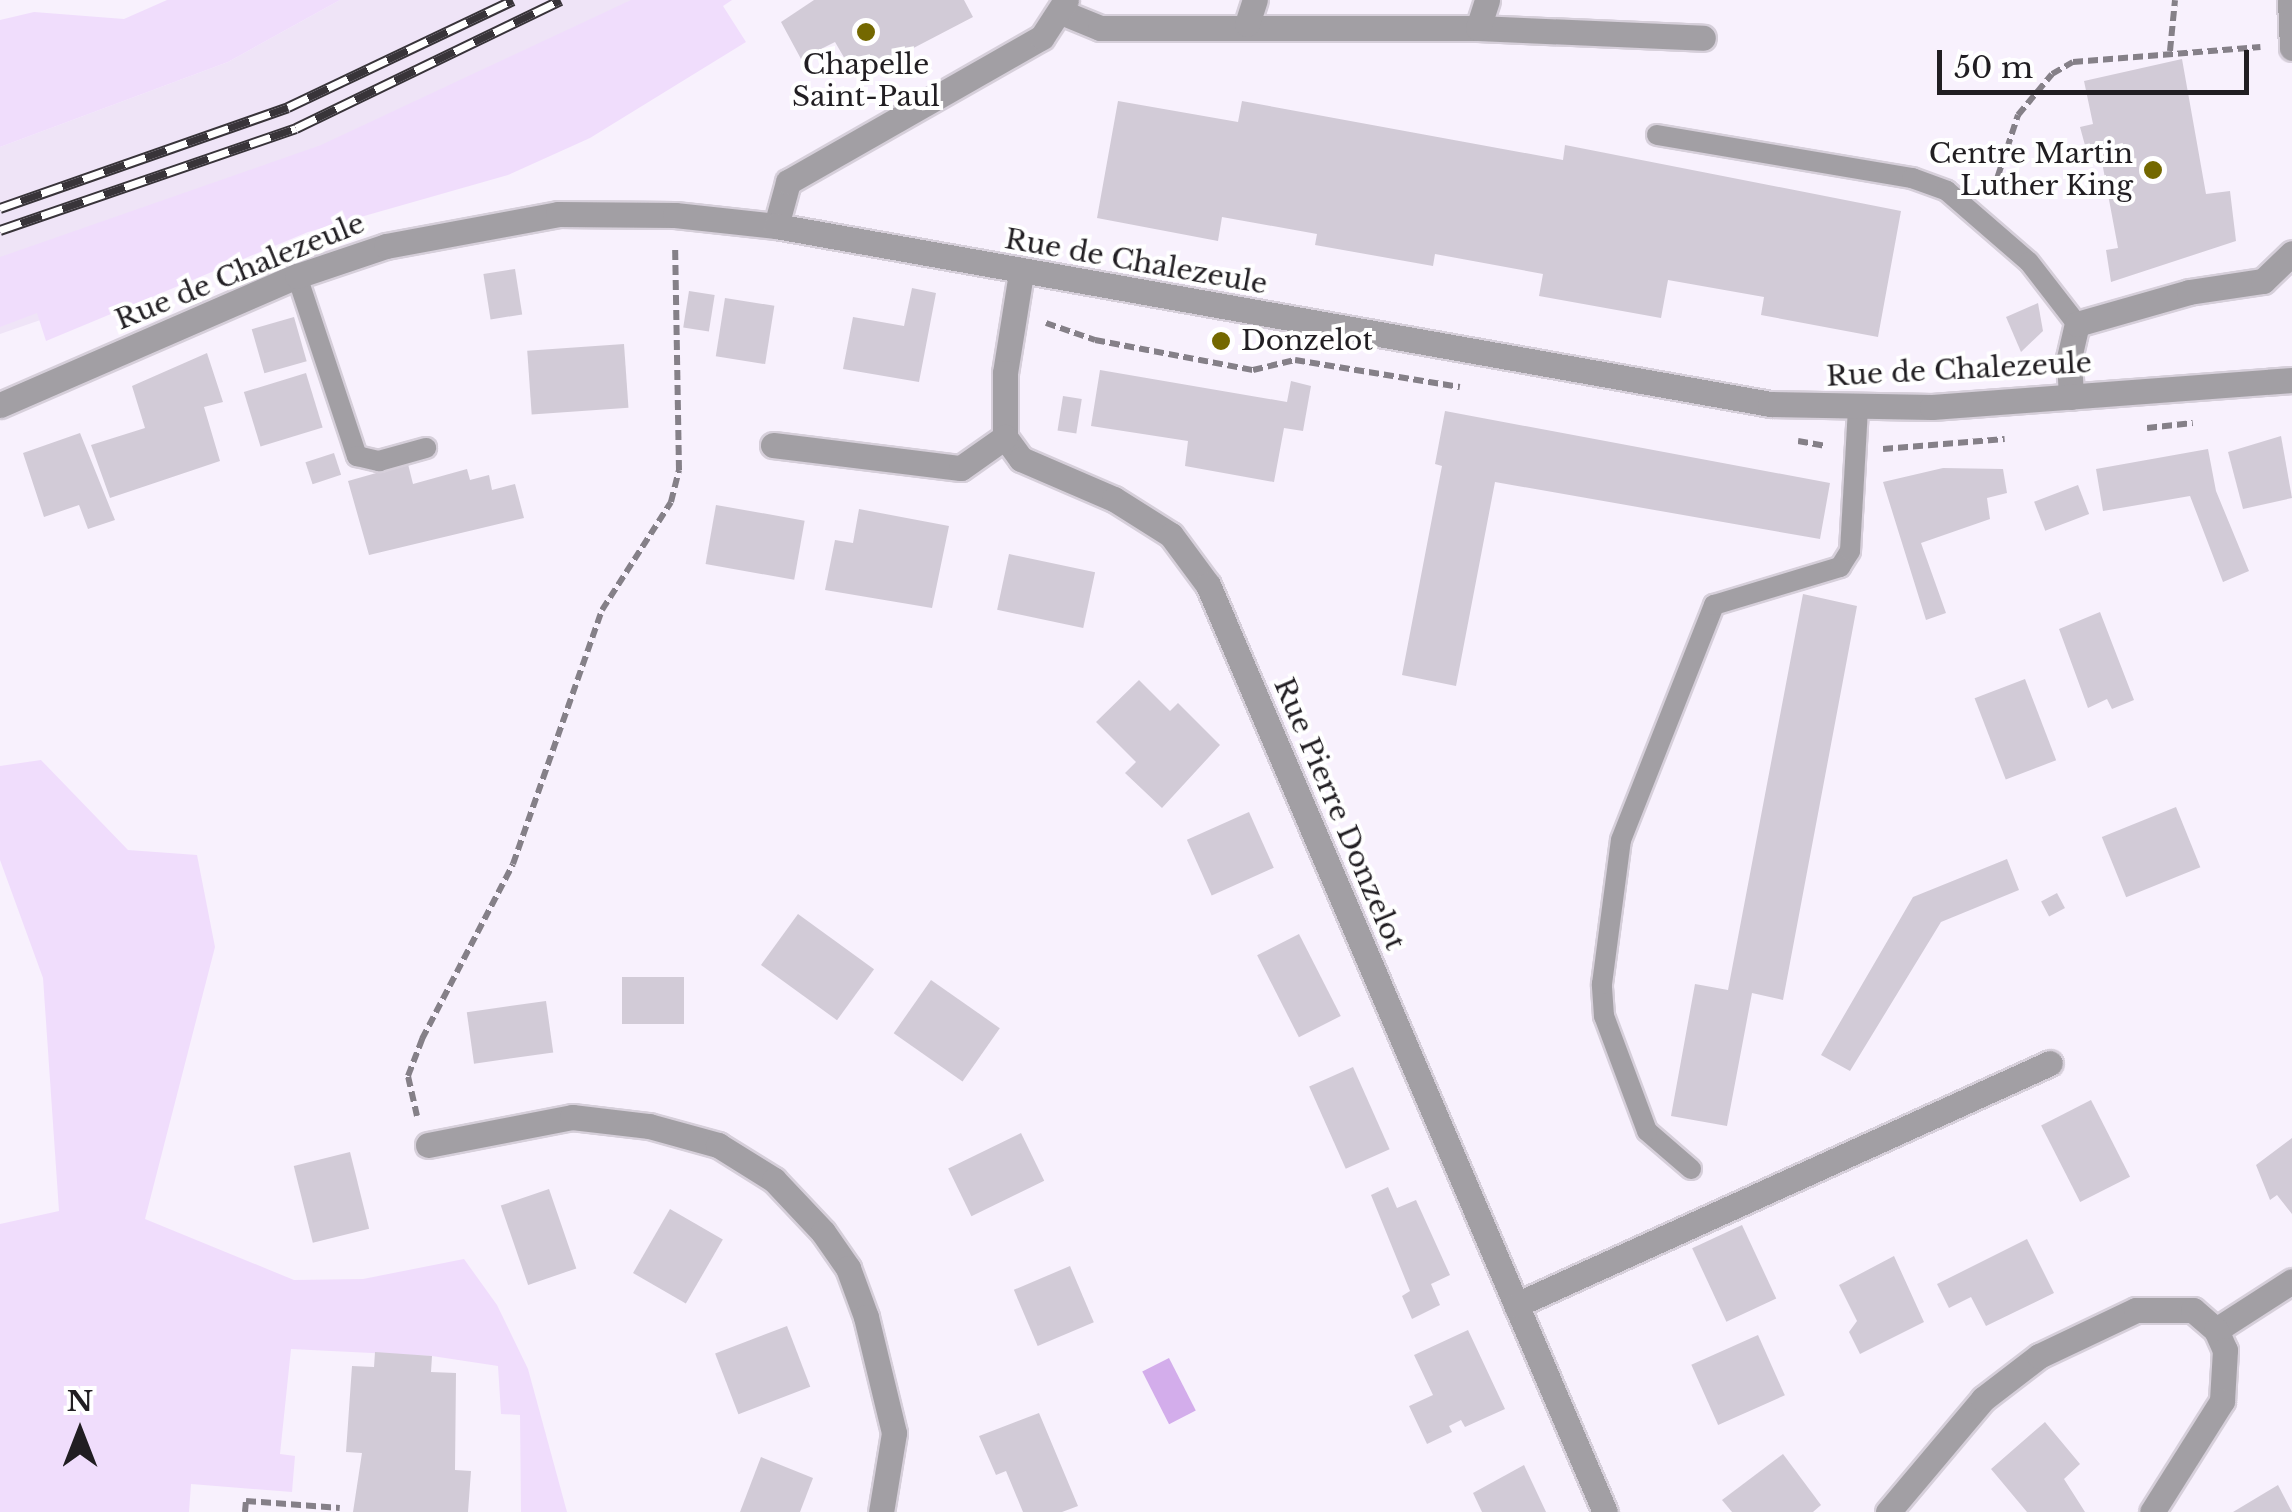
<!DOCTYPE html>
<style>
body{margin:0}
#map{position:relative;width:2292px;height:1512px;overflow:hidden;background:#f8f1fd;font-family:"Libre Baskerville",serif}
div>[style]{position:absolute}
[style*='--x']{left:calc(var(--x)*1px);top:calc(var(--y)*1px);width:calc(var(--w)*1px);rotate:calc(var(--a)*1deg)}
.built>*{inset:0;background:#efe4f7}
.green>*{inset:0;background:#f0ddfc}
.water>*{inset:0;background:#d3adeb;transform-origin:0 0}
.building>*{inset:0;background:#d2cbd7;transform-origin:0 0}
.path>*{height:6px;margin-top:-3px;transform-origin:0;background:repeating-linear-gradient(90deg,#858088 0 10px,transparent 0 15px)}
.roads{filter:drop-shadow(2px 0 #d6cfda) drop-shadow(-2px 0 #d6cfda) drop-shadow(0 2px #d6cfda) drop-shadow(0 -2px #d6cfda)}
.service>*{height:20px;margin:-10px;padding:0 10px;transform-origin:10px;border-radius:10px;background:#a29fa4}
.minor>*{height:25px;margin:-12.5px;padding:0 12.5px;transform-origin:12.5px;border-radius:12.5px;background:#a29fa4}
.tertiary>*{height:25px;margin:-12.5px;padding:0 12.5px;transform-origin:12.5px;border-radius:12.5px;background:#a29fa4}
.rail>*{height:11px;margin-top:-5.5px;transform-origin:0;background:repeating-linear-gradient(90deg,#fff 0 22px,#383439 0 44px);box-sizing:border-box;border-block:2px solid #383439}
.dots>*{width:28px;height:28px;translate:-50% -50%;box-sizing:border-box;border:5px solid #fff;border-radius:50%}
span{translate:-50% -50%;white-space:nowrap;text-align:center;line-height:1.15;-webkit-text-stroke:8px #fff;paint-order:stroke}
.poi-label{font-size:28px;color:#211e22}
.right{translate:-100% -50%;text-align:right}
.left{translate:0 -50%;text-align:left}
.street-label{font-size:28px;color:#211e22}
.north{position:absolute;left:30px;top:1382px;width:100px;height:100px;-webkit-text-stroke:8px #fff;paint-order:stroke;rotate:0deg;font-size:28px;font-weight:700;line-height:40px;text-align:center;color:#211e22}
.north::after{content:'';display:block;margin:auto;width:35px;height:45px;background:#211e22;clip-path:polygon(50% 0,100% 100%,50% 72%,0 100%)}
.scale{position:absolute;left:1937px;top:50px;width:312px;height:45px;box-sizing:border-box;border:5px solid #211e22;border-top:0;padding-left:12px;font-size:30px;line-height:35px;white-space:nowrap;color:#211e22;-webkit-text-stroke:8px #fff;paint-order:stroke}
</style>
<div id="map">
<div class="built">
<i style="clip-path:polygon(340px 0,713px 0,367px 207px,0 334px,0 147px,228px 62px)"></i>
</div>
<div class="green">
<i style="clip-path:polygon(167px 0,340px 0,228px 62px,0 147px,0 20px,34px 12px,124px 19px)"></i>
<i style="clip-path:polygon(631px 0,732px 0,723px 6px,746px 42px,590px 138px,508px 175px,308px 232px,46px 341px,37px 313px,0 327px,0 257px,321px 145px)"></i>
<i style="clip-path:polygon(41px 760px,128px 850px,197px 855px,215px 947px,145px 1219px,294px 1280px,363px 1279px,464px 1259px,497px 1305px,528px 1369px,567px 1512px,521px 1512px,520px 1415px,501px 1414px,498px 1366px,432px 1356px,291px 1349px,280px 1454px,295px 1456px,292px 1492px,191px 1484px,189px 1512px,0 1512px,0 1224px,59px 1211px,43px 978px,0 860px,0 766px)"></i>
</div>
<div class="water">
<i style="left:1169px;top:1358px;width:59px;height:30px;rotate:63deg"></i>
</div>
<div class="building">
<i style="clip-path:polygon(814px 0,964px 0,973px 17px,856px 78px,835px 42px,801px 59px,781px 22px)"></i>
<i style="clip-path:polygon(2182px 59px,2206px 194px,2230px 191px,2236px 241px,2111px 282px,2106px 250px,2118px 248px,2099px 146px,2086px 149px,2080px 127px,2093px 124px,2084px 81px)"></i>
<i style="clip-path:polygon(1118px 101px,1238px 122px,1242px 101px,1563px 160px,1565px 145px,1901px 211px,1878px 337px,1761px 315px,1764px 297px,1668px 280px,1661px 318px,1539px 296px,1543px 274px,1435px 254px,1433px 266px,1315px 245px,1317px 234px,1222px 217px,1218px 241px,1097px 218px)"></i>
<i style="left:515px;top:269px;width:46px;height:32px;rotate:81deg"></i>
<i style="clip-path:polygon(912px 288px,936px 293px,919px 382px,843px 369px,853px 317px,904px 326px)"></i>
<i style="left:689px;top:291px;width:26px;height:37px;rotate:9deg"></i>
<i style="left:725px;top:298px;width:50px;height:59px;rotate:9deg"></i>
<i style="clip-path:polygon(2038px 303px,2043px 331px,2021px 352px,2006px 317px)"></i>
<i style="left:294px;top:317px;width:46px;height:44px;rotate:74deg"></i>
<i style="left:624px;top:344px;width:64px;height:97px;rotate:86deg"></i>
<i style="clip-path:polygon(207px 353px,223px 402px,204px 407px,220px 461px,110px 498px,91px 445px,145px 428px,132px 386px)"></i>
<i style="clip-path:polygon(1100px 370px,1287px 402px,1291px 381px,1311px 386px,1303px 431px,1284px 428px,1274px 482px,1185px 466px,1188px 441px,1091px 426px)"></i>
<i style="left:306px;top:373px;width:57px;height:65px;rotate:73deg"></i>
<i style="left:1063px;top:396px;width:19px;height:35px;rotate:9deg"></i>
<i style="clip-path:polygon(1445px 411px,1830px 483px,1820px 539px,1495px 482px,1456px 686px,1402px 675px,1442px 466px,1435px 464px)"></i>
<i style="clip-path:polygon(80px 433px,115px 520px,88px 529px,79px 505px,44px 517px,23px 453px)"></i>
<i style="clip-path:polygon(2281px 436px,2292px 498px,2243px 509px,2228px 452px)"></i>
<i style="clip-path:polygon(2208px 449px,2216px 491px,2249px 571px,2223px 582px,2190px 496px,2103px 511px,2096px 469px)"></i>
<i style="left:334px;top:453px;width:23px;height:30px;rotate:72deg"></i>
<i style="clip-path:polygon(408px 464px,413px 484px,467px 469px,470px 480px,489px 475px,492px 490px,515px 484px,524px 518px,369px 555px,348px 481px)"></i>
<i style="clip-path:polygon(1943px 468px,2003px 469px,2007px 493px,1987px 498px,1990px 519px,1921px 543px,1946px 613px,1926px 620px,1883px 482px)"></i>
<i style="left:2078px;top:485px;width:31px;height:47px;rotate:69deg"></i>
<i style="left:716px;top:505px;width:90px;height:60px;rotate:10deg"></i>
<i style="clip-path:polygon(859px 509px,949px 526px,932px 608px,825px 590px,835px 540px,853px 543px)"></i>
<i style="left:1009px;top:554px;width:88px;height:57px;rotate:12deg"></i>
<i style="clip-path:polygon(1803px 594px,1857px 606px,1783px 1000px,1752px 993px,1727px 1126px,1671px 1116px,1695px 984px,1728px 990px)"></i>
<i style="clip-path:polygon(2100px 612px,2134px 700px,2112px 709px,2107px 699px,2088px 708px,2059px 629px)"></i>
<i style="left:2025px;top:679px;width:87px;height:54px;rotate:69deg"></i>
<i style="clip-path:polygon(1139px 680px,1170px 711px,1178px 703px,1220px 745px,1162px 808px,1125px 773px,1136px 762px,1096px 722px)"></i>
<i style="left:2176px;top:807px;width:65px;height:80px;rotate:68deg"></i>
<i style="left:1249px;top:812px;width:61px;height:68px;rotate:66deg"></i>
<i style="clip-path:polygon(2007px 859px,2019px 890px,1941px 922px,1850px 1071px,1821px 1055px,1913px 897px)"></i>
<i style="left:2057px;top:893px;width:17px;height:18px;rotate:62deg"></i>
<i style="left:798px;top:914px;width:94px;height:63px;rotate:36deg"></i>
<i style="left:1299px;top:934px;width:92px;height:47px;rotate:63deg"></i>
<i style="left:684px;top:977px;width:47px;height:62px;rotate:90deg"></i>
<i style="left:931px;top:980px;width:84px;height:65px;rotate:35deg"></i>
<i style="left:546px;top:1001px;width:52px;height:80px;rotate:82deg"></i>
<i style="left:1353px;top:1067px;width:90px;height:48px;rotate:66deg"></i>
<i style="left:2091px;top:1100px;width:86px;height:56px;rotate:63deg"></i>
<i style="left:1021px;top:1133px;width:53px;height:81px;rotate:64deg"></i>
<i style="clip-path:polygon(2292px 1138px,2292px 1214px,2277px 1195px,2270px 1200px,2256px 1165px)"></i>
<i style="left:350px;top:1152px;width:79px;height:58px;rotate:76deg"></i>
<i style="clip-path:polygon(1388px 1187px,1397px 1208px,1416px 1200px,1450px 1275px,1431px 1284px,1440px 1305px,1412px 1319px,1402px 1296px,1410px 1291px,1371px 1195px)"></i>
<i style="left:549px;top:1189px;width:84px;height:51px;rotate:71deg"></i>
<i style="left:670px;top:1209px;width:61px;height:74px;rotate:30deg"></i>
<i style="left:1742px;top:1225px;width:81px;height:55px;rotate:65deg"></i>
<i style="clip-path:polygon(2027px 1239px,2054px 1293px,1986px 1326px,1971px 1297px,1949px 1308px,1937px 1284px)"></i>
<i style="clip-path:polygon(1894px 1256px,1924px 1322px,1860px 1354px,1849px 1332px,1857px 1321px,1839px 1285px)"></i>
<i style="left:1070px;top:1266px;width:61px;height:61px;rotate:67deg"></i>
<i style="left:787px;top:1326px;width:65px;height:77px;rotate:69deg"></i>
<i style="clip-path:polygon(1468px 1330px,1505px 1409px,1465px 1427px,1461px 1420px,1449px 1426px,1452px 1432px,1427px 1444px,1409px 1406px,1433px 1395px,1414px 1355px)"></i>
<i style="left:1758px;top:1335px;width:66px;height:73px;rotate:66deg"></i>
<i style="clip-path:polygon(375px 1352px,432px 1356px,431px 1372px,456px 1373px,455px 1470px,471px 1471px,468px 1512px,353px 1512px,362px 1453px,346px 1452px,352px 1366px,374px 1367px)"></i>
<i style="clip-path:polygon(1039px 1413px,1078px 1506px,1062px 1512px,1023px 1512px,1006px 1471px,996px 1475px,979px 1436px)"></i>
<i style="clip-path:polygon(2045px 1422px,2080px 1464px,2064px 1479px,2085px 1512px,2027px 1512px,1991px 1469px)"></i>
<i style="clip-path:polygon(1783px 1454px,1821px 1505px,1813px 1512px,1732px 1512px,1722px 1500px)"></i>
<i style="clip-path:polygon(761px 1457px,813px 1478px,800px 1512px,740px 1512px)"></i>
<i style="clip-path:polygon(1524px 1465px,1546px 1512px,1482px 1512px,1473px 1493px)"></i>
<i style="clip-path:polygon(2278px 1485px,2292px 1512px,2233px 1512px)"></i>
</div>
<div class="path">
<i style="--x:2170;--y:51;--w:51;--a:-84.4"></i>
<i style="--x:1993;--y:191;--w:80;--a:-71.8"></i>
<i style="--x:2018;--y:115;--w:53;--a:-50.3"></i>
<i style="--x:2052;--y:74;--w:24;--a:-30"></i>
<i style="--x:2073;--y:62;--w:188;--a:-4.6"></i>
<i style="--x:1046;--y:323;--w:52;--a:19.1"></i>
<i style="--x:1095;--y:340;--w:161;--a:10.8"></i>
<i style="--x:1253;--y:370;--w:43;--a:-13.4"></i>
<i style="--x:1295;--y:360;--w:167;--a:9.3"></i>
<i style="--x:2147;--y:428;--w:46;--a:-6.2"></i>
<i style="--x:1798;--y:441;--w:27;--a:10"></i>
<i style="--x:1883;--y:449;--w:122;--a:-4.7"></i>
<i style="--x:417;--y:1116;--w:41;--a:-102.7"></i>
<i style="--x:408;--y:1076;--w:40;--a:-69"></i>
<i style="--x:422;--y:1039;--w:197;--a:-62.5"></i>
<i style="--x:513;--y:864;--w:269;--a:-70.7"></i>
<i style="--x:602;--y:610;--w:128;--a:-57.4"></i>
<i style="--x:671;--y:502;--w:33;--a:-76"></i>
<i style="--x:679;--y:470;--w:224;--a:-91"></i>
<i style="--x:245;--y:1512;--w:11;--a:-85"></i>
<i style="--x:246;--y:1501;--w:94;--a:4.3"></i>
</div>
<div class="roads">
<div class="service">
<i style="--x:1657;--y:135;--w:259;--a:9.6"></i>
<i style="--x:1912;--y:178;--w:37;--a:20"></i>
<i style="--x:1947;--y:191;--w:108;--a:40.9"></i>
<i style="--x:2029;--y:262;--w:78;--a:52.3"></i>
<i style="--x:297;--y:276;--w:190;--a:71.6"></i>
<i style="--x:357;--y:456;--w:23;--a:13"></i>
<i style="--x:379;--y:461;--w:49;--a:-15.5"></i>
<i style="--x:1691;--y:1169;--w:58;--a:-139.2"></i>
<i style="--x:1647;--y:1131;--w:123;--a:-110.5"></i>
<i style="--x:1604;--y:1016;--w:32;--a:-94"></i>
<i style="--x:1602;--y:984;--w:145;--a:-82.5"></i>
<i style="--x:1621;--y:840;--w:253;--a:-68.4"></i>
<i style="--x:1714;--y:605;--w:132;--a:-16.8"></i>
<i style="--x:1840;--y:567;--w:19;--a:-58"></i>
<i style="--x:1850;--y:551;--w:141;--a:-86.8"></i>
</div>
<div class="minor">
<i style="--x:2290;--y:0;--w:48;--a:87.6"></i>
<i style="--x:1061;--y:12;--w:42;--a:22.3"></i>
<i style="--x:1100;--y:28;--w:378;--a:0"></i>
<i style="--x:1478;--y:28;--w:225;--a:2.5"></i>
<i style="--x:1247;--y:24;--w:25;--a:-72"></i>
<i style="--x:1478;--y:28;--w:29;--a:-72"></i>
<i style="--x:776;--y:226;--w:46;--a:-74.7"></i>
<i style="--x:788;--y:182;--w:292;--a:-29.7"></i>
<i style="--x:1042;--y:37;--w:44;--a:-57"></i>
<i style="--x:1021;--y:273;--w:101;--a:99.1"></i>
<i style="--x:1005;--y:373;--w:64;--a:90"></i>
<i style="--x:1005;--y:437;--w:27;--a:54"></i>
<i style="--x:1021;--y:459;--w:101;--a:23.3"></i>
<i style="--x:1114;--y:499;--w:67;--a:32.3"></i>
<i style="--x:1171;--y:535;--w:62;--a:53.5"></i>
<i style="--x:1208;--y:585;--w:1008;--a:66.82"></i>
<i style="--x:2071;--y:397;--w:39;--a:-93"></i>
<i style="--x:2069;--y:358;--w:35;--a:-77"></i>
<i style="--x:2077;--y:324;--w:116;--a:-15.9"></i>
<i style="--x:2189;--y:292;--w:75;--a:-8.5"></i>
<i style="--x:2263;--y:281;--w:40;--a:-44"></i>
<i style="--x:773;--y:445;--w:189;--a:7"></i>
<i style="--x:961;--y:468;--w:54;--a:-35.2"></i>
<i style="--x:428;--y:1145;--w:147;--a:-11"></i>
<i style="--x:572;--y:1117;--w:78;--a:6.7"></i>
<i style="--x:649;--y:1126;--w:72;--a:15.4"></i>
<i style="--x:718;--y:1145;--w:66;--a:32"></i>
<i style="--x:774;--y:1180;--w:71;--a:46.7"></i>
<i style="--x:823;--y:1232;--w:44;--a:55.2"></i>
<i style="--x:848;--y:1268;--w:52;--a:69.8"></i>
<i style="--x:866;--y:1317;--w:119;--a:76.4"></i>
<i style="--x:894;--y:1433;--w:80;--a:99.3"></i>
<i style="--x:1516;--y:1305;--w:586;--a:-24.38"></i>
<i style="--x:2216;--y:1330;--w:90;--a:-32.8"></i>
<i style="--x:1888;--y:1512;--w:148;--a:-49.9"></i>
<i style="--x:1983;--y:1399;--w:71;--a:-37.5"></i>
<i style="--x:2039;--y:1356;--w:107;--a:-25.4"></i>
<i style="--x:2136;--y:1310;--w:57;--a:0"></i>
<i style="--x:2193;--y:1310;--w:30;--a:41"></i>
<i style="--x:2216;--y:1330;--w:22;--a:66"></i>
<i style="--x:2225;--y:1350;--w:51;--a:93.4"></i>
<i style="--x:2222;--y:1401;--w:131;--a:122.2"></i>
</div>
<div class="tertiary">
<i style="--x:0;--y:405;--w:324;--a:-23.5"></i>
<i style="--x:297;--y:276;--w:94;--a:-18.6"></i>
<i style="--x:386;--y:246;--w:175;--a:-10.5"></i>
<i style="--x:558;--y:214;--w:117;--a:0.5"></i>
<i style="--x:675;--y:215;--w:102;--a:6.2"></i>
<i style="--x:776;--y:226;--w:1010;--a:10.15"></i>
<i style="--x:1770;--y:404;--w:162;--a:1.1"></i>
<i style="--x:1932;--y:407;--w:361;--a:-4.3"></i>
</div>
</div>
<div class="rail">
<i style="--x:0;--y:208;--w:305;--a:-19.3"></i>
<i style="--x:288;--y:107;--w:249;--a:-25.4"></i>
<i style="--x:0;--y:230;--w:313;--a:-19"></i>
<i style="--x:296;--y:128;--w:294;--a:-25.8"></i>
</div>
<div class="dots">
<i style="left:866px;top:32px;background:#746800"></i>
<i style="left:2153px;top:170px;background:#746800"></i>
<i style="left:1221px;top:341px;background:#746800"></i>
</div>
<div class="poi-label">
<span style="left:866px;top:81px">Chapelle<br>Saint-Paul</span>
<span class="right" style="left:2133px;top:170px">Centre Martin<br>Luther King</span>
<span class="left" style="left:1241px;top:341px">Donzelot</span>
</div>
<div class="street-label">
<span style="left:1136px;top:262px;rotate:10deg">Rue de Chalezeule</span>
<span style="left:240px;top:272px;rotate:-22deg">Rue de Chalezeule</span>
<span style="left:1959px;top:370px;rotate:-3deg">Rue de Chalezeule</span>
<span style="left:1339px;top:814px;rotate:67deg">Rue Pierre Donzelot</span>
</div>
<div class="north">N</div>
<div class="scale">50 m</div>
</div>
